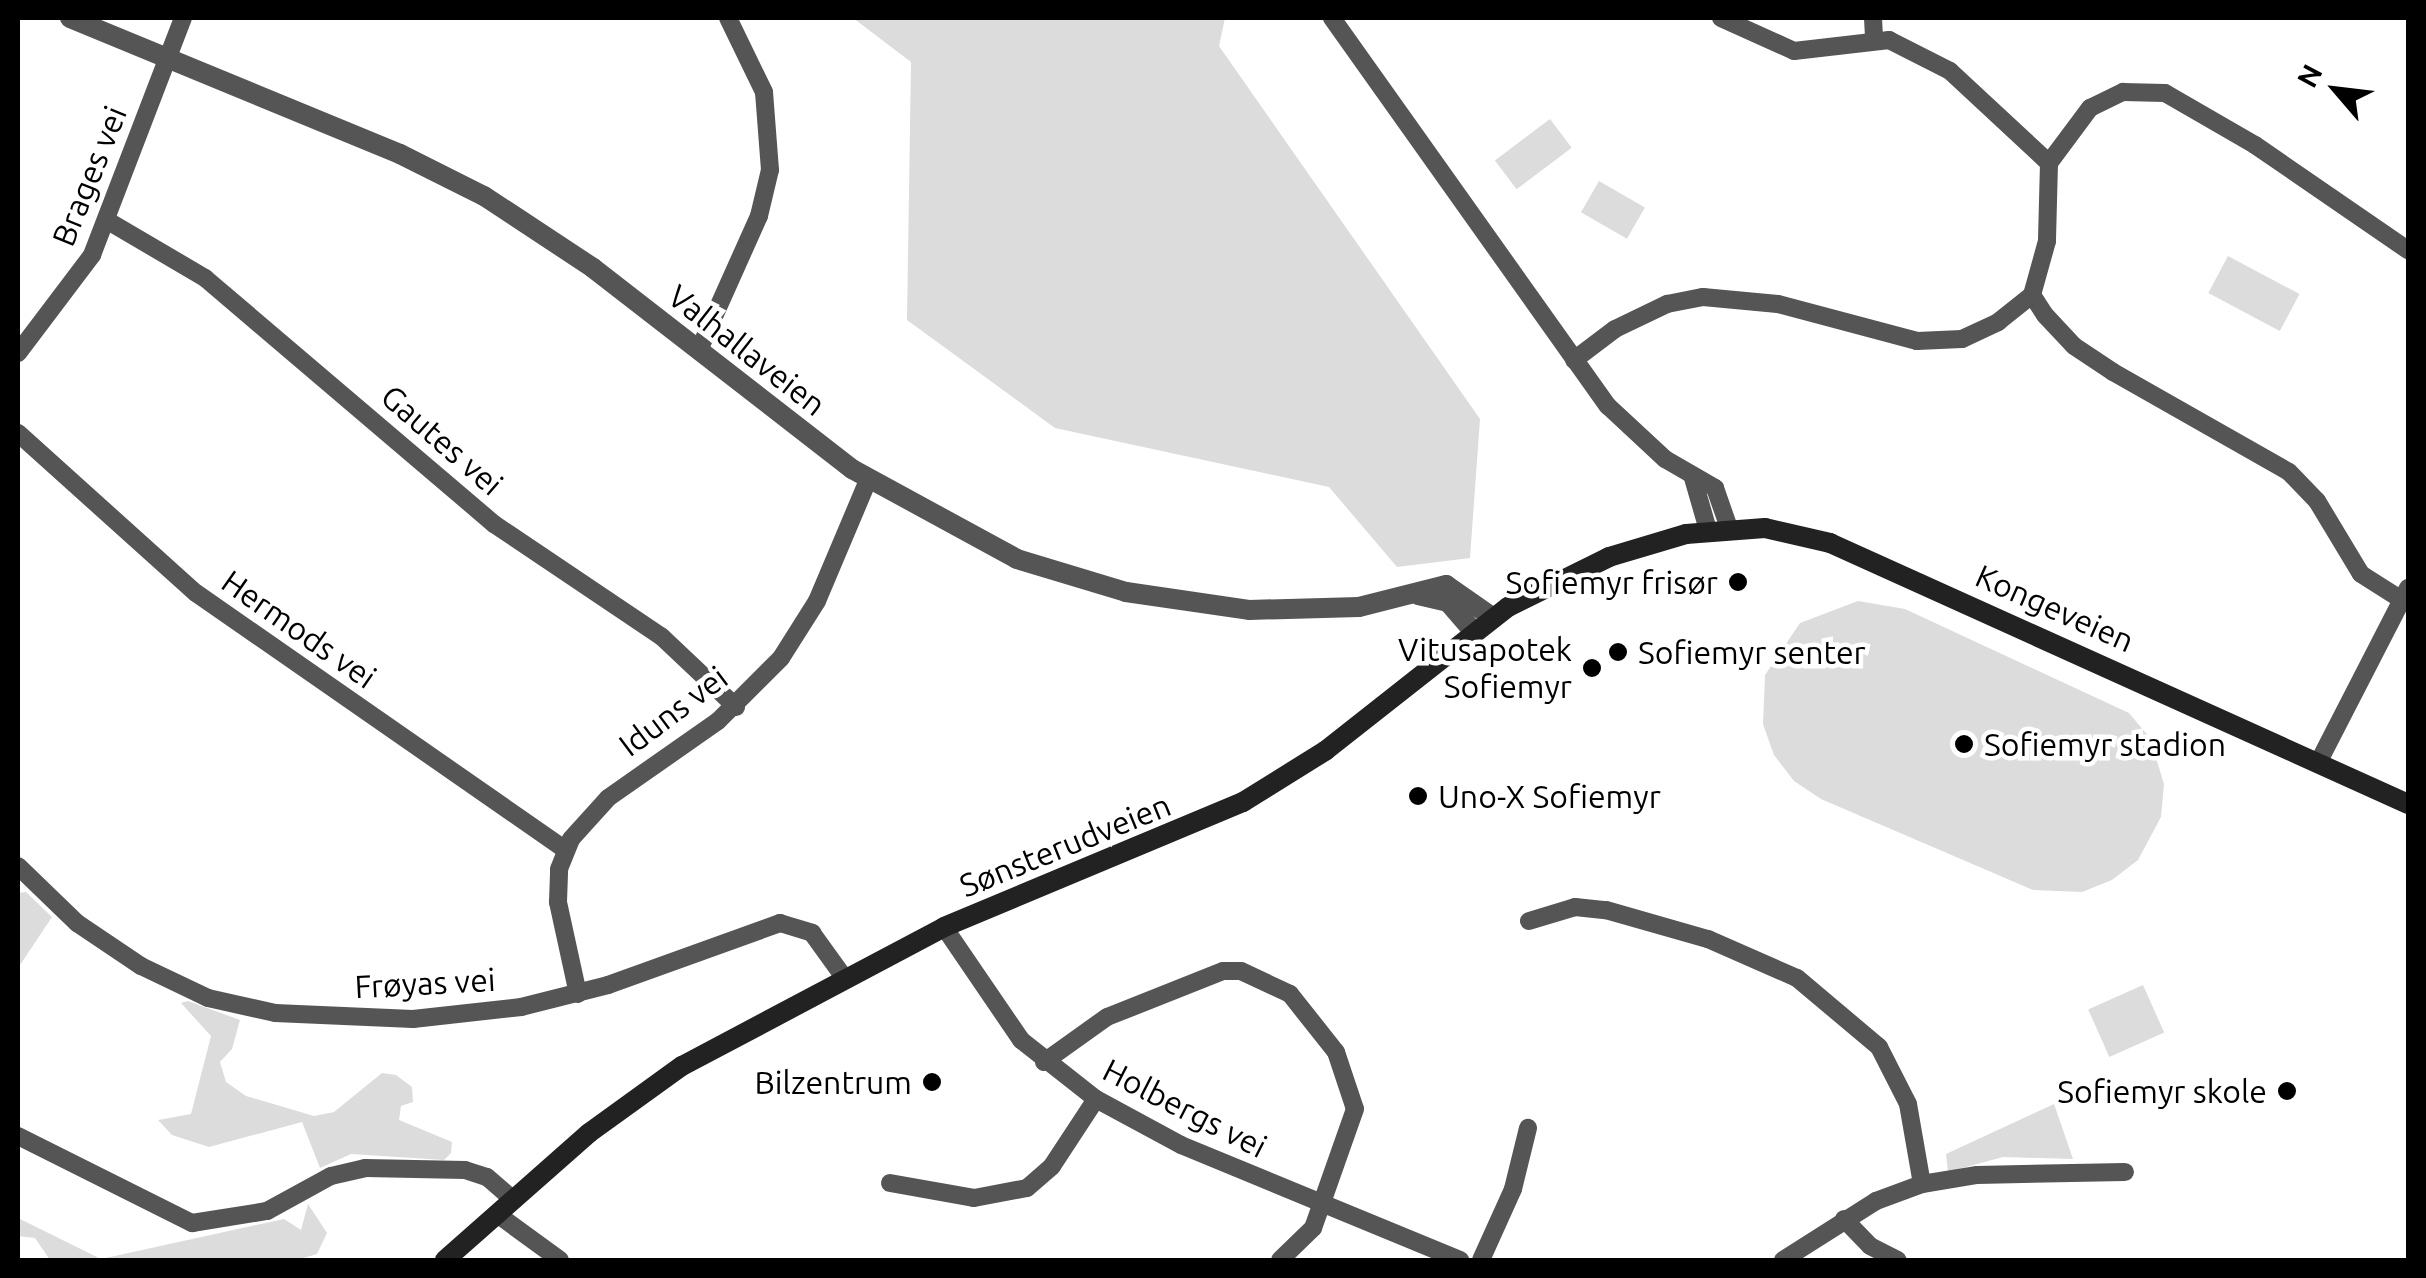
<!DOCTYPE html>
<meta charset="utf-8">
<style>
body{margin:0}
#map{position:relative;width:2426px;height:1278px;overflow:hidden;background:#fff;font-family:Ubuntu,sans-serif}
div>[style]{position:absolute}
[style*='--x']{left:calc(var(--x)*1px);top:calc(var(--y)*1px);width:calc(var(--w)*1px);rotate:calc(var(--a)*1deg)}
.green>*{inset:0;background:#dcdcdc;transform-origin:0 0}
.minor>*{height:18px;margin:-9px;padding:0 9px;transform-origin:9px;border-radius:9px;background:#555}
.tertiary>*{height:20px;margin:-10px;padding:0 10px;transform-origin:10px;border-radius:10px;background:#555}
.secondary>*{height:20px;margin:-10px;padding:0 10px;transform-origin:10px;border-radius:10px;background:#222}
.dots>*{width:28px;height:28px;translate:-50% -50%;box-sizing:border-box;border:5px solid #fff;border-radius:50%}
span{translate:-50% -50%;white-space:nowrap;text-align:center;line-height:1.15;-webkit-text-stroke:9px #fff;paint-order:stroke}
.street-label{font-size:32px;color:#000}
.poi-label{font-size:32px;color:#000}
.right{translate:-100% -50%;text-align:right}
.left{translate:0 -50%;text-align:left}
.frame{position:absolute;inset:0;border:20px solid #000;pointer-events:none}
.north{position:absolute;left:2286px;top:40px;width:100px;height:100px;-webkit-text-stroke:8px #fff;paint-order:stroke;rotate:298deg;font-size:28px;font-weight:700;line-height:40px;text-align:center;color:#000}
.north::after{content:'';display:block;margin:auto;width:35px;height:45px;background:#000;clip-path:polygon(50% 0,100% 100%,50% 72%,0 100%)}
</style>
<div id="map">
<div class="green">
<i style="clip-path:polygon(853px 18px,1225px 18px,1219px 46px,1480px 419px,1470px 558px,1397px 567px,1329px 487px,1055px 428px,907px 320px,911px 62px)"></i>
<i style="left:1550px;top:119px;width:36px;height:69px;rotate:53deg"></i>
<i style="left:1599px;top:181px;width:53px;height:36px;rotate:30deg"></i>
<i style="left:2228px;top:256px;width:81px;height:42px;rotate:28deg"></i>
<i style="clip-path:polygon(1858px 601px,1905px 609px,2129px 713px,2150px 738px,2164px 784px,2161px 817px,2138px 860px,2112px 880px,2082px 892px,2033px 890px,1821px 799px,1794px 781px,1774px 755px,1763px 724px,1765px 675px,1800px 623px)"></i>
<i style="clip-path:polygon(26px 892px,52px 917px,18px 968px,18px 893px)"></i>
<i style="left:2143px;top:985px;width:52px;height:60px;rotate:66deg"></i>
<i style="clip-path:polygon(188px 1001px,240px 1020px,232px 1049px,220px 1062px,226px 1082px,246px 1096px,314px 1116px,334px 1112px,382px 1073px,396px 1075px,412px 1087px,413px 1102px,401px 1106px,399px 1120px,452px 1142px,451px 1153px,444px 1160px,351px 1154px,320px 1168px,302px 1122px,209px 1147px,172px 1135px,158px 1120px,191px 1114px,211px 1036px,181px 1003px)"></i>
<i style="clip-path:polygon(2054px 1104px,2073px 1159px,2003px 1157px,1948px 1172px,1946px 1154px)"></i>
<i style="clip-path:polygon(308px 1204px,327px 1233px,317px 1254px,297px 1260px,50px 1260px,35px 1238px,18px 1236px,18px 1218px,101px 1259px,284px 1219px,301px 1230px)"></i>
</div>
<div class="minor">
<i style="--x:1332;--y:18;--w:476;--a:54.6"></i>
<i style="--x:1608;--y:406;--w:78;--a:42.9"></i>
<i style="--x:1665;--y:459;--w:58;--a:30.1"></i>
<i style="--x:1715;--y:488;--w:42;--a:70.7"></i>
<i style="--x:1721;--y:18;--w:80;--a:24.3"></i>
<i style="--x:1794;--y:51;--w:96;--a:-6.6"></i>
<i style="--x:1889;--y:40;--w:68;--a:26.9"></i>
<i style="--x:1950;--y:71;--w:135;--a:42.9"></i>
<i style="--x:2049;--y:163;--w:78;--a:91.5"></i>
<i style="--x:2047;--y:241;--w:56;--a:105.5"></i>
<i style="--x:2032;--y:295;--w:24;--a:57"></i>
<i style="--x:2045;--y:315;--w:42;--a:46.9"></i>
<i style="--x:2074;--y:346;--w:47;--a:33.7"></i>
<i style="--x:2113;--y:372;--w:202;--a:29.6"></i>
<i style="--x:2289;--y:472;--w:40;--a:46"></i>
<i style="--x:2317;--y:501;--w:85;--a:58.9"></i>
<i style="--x:2361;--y:574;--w:49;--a:32.4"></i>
<i style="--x:1873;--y:18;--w:22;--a:87"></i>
<i style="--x:2049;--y:163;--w:69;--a:-53.3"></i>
<i style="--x:2090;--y:108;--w:37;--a:-26"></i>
<i style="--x:2123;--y:92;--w:42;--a:1.4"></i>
<i style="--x:2165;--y:93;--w:104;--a:30"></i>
<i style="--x:2255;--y:145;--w:186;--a:34.5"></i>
<i style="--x:108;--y:221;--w:113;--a:30.4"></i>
<i style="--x:205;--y:278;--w:380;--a:40.4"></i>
<i style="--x:494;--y:524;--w:202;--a:33.9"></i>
<i style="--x:662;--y:637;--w:102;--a:43.4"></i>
<i style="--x:699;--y:350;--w:147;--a:-65.9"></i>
<i style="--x:759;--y:216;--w:47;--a:-76.6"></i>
<i style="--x:770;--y:170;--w:78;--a:-94.4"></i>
<i style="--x:764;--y:92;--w:82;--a:-115.9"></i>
<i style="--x:18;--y:353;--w:123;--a:-52.9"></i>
<i style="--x:92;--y:255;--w:254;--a:-69"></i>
<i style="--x:1574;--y:360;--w:51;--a:-37.1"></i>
<i style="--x:1615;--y:329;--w:58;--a:-25.7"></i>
<i style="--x:1667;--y:304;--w:37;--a:-11"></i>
<i style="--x:1703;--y:297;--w:75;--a:5.3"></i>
<i style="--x:1778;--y:304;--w:144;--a:14.9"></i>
<i style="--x:1917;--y:341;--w:45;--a:-2.5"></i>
<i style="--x:1962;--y:339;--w:40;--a:-25"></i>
<i style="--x:1998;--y:322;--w:43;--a:-38.5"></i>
<i style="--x:18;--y:433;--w:239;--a:42"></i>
<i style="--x:196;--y:593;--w:450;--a:34.8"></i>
<i style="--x:1693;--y:478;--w:54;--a:73.9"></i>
<i style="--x:2318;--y:763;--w:197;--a:-62.8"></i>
<i style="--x:18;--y:866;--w:82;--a:44"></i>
<i style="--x:77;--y:923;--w:77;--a:33.9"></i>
<i style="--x:141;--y:966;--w:74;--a:25.5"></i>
<i style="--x:208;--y:998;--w:69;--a:12.6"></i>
<i style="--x:275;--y:1013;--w:138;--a:2.5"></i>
<i style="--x:413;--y:1019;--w:109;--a:-6.3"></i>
<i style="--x:521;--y:1007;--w:90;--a:-14.2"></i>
<i style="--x:608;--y:985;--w:183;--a:-19.8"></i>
<i style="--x:780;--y:923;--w:34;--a:17"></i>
<i style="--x:812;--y:933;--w:53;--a:54.2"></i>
<i style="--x:1529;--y:921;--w:48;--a:-16.9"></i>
<i style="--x:1575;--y:907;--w:31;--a:6"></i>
<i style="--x:1606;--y:910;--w:106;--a:15.9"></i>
<i style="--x:1708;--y:939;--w:97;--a:23.7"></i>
<i style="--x:1797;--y:978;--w:107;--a:40.1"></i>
<i style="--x:1879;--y:1047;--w:64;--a:63"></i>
<i style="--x:1908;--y:1104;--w:81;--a:80.1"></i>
<i style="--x:944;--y:927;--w:137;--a:55.7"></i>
<i style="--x:1021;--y:1040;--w:95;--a:38.2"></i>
<i style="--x:1096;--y:1099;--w:97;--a:28.4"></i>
<i style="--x:1181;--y:1145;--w:302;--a:22.4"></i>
<i style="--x:578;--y:994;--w:94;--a:-102.3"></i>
<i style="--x:558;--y:902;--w:33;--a:-88"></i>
<i style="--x:559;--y:869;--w:32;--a:-68"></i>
<i style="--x:571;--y:839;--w:55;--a:-47.9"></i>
<i style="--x:608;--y:798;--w:134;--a:-35"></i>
<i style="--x:718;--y:721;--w:89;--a:-45"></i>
<i style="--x:781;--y:658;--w:67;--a:-57.7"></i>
<i style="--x:817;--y:601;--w:131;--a:-67.1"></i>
<i style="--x:1044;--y:1062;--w:77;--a:-35.5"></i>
<i style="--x:1107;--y:1017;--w:125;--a:-21.6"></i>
<i style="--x:1223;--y:971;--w:18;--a:0"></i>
<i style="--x:1241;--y:971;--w:54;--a:25.1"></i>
<i style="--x:1290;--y:994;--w:74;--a:51.6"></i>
<i style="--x:1336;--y:1052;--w:60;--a:71.6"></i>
<i style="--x:1355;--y:1109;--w:126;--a:109.4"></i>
<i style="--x:1313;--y:1228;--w:46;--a:135.9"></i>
<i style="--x:18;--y:1136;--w:195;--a:26.6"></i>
<i style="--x:192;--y:1223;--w:76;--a:-9.1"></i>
<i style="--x:267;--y:1211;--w:73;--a:-28.7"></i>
<i style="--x:331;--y:1176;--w:35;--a:-13"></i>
<i style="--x:365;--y:1168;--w:100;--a:1.1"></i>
<i style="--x:465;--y:1170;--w:23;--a:18"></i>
<i style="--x:487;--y:1177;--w:35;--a:41"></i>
<i style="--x:890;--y:1183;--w:85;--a:10.1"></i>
<i style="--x:974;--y:1198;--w:54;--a:-10.7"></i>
<i style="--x:1027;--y:1188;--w:33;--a:-41"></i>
<i style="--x:1052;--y:1166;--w:80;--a:-56.7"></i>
<i style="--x:497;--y:1214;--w:78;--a:36.1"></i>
<i style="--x:1844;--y:1219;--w:37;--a:46"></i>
<i style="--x:1870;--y:1246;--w:31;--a:27"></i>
<i style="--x:1481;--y:1260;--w:78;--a:-65.7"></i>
<i style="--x:1513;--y:1189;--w:63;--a:-76.2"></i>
<i style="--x:1783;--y:1260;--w:110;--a:-32.4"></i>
<i style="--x:1876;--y:1201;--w:49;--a:-20.3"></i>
<i style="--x:1922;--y:1184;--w:56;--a:-9.3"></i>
<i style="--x:1977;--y:1175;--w:148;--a:-1.2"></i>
</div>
<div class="tertiary">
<i style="--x:70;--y:18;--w:357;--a:22.4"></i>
<i style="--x:400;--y:154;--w:94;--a:26.6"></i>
<i style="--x:484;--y:196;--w:131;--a:33.4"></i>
<i style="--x:593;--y:268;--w:328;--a:37.8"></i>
<i style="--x:852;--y:469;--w:188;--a:28.6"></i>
<i style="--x:1017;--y:559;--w:114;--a:16.8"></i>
<i style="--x:1126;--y:592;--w:124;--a:8.3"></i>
<i style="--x:1249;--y:610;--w:110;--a:-1.6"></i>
<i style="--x:1359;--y:607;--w:90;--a:-14.2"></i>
<i style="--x:1446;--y:585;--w:56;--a:34.8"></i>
<i style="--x:1418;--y:595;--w:31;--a:13"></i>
<i style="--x:1448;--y:602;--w:38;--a:49"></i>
</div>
<div class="secondary">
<i style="--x:445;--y:1260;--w:192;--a:-41.4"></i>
<i style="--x:589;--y:1133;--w:115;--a:-35.8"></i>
<i style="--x:682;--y:1066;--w:297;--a:-27.9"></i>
<i style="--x:944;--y:927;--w:324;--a:-22.7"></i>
<i style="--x:1243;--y:802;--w:97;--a:-31.9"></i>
<i style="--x:1325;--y:751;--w:233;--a:-38.2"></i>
<i style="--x:1508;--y:607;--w:113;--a:-26.3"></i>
<i style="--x:1609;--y:557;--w:80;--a:-16.6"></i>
<i style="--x:1686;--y:534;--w:79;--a:-4.3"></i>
<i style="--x:1765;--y:528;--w:67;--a:13"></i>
<i style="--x:1830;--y:543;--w:634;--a:24.3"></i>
</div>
<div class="dots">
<i style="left:1738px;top:582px;background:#000"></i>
<i style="left:1618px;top:652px;background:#000"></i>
<i style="left:1592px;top:668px;background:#000"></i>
<i style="left:1964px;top:744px;background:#000"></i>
<i style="left:1418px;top:796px;background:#000"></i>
<i style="left:932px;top:1082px;background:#000"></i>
<i style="left:2287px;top:1091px;background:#000"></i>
</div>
<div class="street-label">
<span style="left:89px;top:176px;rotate:-68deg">Brages vei</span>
<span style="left:747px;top:350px;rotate:38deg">Valhallaveien</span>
<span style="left:442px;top:440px;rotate:41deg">Gautes vei</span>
<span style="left:2055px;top:608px;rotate:24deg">Kongeveien</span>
<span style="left:299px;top:629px;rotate:35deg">Hermods vei</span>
<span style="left:673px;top:711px;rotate:-37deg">Iduns vei</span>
<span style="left:1065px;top:845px;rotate:-22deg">Sønsterudveien</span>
<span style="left:425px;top:983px;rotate:-3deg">Frøyas vei</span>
<span style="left:1185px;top:1108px;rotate:27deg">Holbergs vei</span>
</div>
<div class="poi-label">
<span class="right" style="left:1718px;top:582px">Sofiemyr frisør</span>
<span class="right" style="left:1572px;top:668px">Vitusapotek<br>Sofiemyr</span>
<span class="left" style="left:1638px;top:652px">Sofiemyr senter</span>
<span class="left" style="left:1984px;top:744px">Sofiemyr stadion</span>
<span class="left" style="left:1438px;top:796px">Uno-X Sofiemyr</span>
<span class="right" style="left:912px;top:1082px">Bilzentrum</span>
<span class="right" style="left:2267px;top:1091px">Sofiemyr skole</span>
</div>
<div class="frame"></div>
<div class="north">N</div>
</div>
